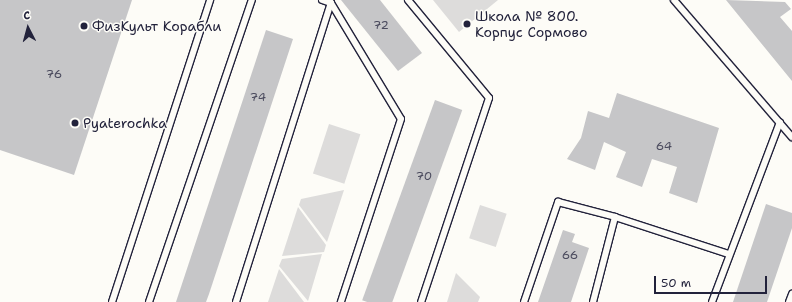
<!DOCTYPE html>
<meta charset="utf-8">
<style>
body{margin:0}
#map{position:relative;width:792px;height:302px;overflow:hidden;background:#fdfcf7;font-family:"Shantell Sans",sans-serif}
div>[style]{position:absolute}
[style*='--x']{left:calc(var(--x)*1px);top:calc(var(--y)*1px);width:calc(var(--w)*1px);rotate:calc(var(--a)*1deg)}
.green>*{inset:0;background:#dddcdb;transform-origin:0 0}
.building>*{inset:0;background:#c6c6c8;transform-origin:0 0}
.roads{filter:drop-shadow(1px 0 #22223b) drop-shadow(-1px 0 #22223b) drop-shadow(0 1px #22223b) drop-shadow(0 -1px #22223b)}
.lane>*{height:6px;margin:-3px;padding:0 3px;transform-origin:3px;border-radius:3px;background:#fdfcf7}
.dots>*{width:11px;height:11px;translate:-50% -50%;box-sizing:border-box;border:2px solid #fdfcf7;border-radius:50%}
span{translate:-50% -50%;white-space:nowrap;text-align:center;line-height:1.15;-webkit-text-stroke:3px #fdfcf7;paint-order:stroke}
.number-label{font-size:12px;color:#4b4b5e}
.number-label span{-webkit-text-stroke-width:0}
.poi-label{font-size:14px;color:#22223b}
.left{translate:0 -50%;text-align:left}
.north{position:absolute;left:8px;top:8px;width:40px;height:40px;-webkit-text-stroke:3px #fdfcf7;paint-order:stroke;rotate:354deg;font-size:11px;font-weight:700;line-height:16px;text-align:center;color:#22223b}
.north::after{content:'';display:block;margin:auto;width:14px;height:18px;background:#22223b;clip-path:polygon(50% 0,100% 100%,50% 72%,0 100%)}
.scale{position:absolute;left:654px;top:276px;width:113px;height:18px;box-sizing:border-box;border:2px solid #22223b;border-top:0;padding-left:5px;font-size:12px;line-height:14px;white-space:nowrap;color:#22223b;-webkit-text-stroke:3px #fdfcf7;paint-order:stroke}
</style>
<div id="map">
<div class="green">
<i style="clip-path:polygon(433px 0,498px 0,459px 32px)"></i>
<i style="left:329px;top:124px;width:33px;height:52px;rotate:18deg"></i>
<i style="clip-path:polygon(344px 190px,327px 242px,299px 205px,301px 199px)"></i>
<i style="left:480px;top:205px;width:28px;height:35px;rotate:18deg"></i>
<i style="clip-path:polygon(298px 207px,326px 245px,324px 252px,282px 256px)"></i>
<i style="clip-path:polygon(322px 254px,308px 301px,279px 266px,282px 259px)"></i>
<i style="clip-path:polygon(279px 269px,304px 302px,268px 302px)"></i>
<i style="clip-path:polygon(456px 273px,480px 297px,478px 302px,447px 302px)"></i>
</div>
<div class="building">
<i style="clip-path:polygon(0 0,132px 0,74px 175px,0 150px)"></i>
<i style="clip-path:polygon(341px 0,380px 0,422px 53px,398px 71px)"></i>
<i style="clip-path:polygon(726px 0,785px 2px,791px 9px,780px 17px,792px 31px,792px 81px)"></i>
<i style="clip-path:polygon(266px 30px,293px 39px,209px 294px,206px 302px,176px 302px)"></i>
<i style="clip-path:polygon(617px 93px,719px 128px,697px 203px,669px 193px,677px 167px,652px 159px,642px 187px,616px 177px,626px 152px,604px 142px,595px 170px,567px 159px,581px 138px,588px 111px,609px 118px)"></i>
<i style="left:435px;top:100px;width:29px;height:213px;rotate:20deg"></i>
<i style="clip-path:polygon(766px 204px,792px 213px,792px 228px,767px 302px,733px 302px)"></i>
<i style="clip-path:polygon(563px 230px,575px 234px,572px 242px,589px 248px,571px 302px,538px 302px)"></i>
</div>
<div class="roads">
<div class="lane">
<i style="--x:322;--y:0;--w:9;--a:18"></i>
<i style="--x:331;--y:3;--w:135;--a:58.9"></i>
<i style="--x:401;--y:119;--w:193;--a:108.2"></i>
<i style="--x:408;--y:0;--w:127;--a:50.4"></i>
<i style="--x:489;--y:98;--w:215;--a:108.4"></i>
<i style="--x:674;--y:0;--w:181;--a:49.3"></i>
<i style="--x:112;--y:302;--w:318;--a:-72"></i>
<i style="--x:149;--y:302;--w:319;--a:-71.2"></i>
<i style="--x:236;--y:302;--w:314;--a:-72.4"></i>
<i style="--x:524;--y:302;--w:106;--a:-71.2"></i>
<i style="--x:558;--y:202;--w:59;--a:14.7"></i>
<i style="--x:593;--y:302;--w:88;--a:-75.5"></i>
<i style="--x:615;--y:217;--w:119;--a:18.1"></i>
<i style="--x:712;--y:302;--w:192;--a:-69.3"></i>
<i style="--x:789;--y:302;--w:9;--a:-69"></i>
</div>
</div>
<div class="dots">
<i style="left:467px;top:24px;background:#22223b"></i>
<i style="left:84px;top:26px;background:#22223b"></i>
<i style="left:75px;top:123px;background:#22223b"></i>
</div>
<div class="number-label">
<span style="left:381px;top:26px">72</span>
<span style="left:54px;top:75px">76</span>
<span style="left:258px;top:98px">74</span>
<span style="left:664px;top:147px">64</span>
<span style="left:424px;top:177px">70</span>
<span style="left:570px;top:256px">66</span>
</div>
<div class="poi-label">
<span class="left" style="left:475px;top:24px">Школа № 800.<br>Корпус Сормово</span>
<span class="left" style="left:92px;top:26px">ФизКульт Корабли</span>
<span class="left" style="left:83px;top:123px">Pyaterochka</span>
</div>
<div class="north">С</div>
<div class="scale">50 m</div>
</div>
